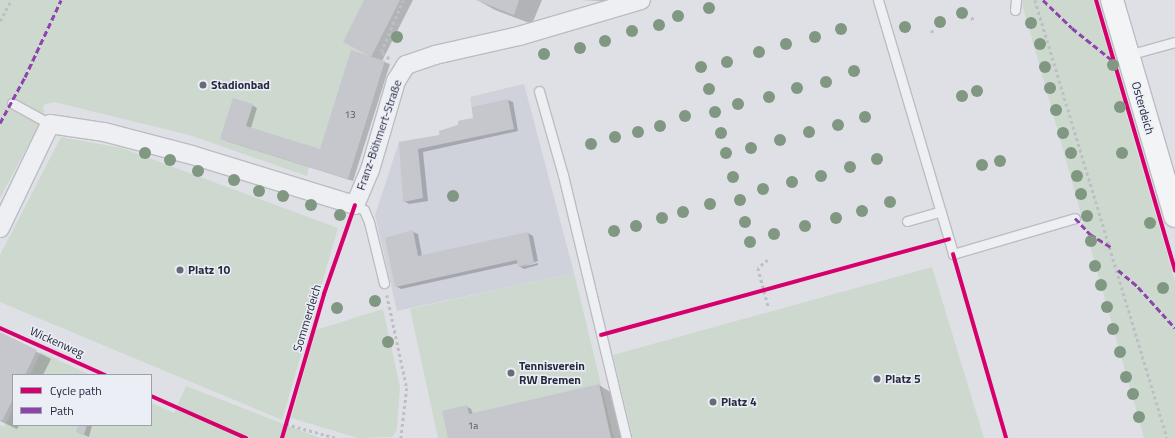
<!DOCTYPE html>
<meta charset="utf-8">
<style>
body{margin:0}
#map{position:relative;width:1175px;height:438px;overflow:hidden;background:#dfe0e5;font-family:"Titillium Web",sans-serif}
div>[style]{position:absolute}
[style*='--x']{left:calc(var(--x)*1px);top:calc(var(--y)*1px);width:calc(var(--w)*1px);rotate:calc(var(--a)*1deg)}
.built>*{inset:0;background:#cfd1db}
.green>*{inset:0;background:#cdd8cf}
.shadow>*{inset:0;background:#0003}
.building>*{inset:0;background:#c6c7cd}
.path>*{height:2.5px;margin-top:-1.25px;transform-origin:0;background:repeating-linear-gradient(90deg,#bebfc5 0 3px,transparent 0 6px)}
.roads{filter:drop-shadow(1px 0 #bcbdc3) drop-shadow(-1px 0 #bcbdc3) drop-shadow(0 1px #bcbdc3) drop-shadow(0 -1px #bcbdc3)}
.lane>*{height:9px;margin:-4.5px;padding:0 4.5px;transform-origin:4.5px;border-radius:4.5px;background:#eeeff2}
.street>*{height:18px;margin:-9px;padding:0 9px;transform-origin:9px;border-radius:9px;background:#eeeff2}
.primary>*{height:22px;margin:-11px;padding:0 11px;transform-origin:11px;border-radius:11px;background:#f3f4f5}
.quiet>*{height:3px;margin-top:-1.5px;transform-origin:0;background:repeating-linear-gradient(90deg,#8e44ad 0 6px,transparent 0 9px)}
.cycleway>*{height:4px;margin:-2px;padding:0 2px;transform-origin:2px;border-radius:2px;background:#d6006c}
.trees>*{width:12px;height:12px;margin:-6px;border-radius:50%;background:#809782}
.dots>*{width:11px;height:11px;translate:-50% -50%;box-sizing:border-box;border:2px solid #eceef5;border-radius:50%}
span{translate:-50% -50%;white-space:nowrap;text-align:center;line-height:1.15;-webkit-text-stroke:3px #eceef5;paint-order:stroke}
.number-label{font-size:10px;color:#4f5364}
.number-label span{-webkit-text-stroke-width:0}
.poi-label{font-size:12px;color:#252a3f;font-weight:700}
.left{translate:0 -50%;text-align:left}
.street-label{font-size:12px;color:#252a3f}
.legend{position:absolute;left:12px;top:374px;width:140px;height:52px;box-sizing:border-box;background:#eceef5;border:1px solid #9ca0ac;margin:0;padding:5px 7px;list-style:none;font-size:12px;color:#252a3f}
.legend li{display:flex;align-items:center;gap:8px;height:20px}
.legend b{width:20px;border:1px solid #9ca0ac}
</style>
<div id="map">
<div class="built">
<i style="clip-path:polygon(524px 84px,574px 273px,397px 311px,375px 215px,399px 142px,439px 135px,439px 131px,458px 125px,458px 121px,473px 118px,470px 97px)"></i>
</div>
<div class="green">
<i style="clip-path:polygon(0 0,400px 0,371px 56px,385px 61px,348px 179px,309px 166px,307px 176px,189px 135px,54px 102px,43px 105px,45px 118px,36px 139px,31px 140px,0 198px)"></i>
<i style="clip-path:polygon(1021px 0,1093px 0,1175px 281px,1175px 438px,1144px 438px)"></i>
<i style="clip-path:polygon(61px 137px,122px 148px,338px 228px,282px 420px,0 302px,0 255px)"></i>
<i style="clip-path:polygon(932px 267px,984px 438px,633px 438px,613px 355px)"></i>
<i style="clip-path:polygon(574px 273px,614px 438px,438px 438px,410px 309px)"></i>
<i style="clip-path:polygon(383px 309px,400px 387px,397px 428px,393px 437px,358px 438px,291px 418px,316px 330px)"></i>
<i style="clip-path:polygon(41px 352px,90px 375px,30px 375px)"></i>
<i style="clip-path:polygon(186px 386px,320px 438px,0 438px,0 425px,4px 427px,13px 409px,13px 425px,151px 425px,151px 403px,174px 413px)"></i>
</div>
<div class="shadow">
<i style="clip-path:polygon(366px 0,413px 0,382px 61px,390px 64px,353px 181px,226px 141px,252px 105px,257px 108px,251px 128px,321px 150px,371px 57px)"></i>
<i style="clip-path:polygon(477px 0,542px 0,532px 24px,495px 10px)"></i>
<i style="clip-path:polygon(581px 0,641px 0,628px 2px)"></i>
<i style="clip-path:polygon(508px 100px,513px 102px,518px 131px,423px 152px,428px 201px,409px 204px,404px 201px,400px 143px,441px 136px)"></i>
<i style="clip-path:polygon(413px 232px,418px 234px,422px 256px,528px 233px,533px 236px,538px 261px,522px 267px,538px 263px,538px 265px,524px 269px,519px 266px,519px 263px,401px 289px,396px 286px)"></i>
<i style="clip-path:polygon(0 333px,51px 359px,43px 375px,13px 375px,13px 425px,19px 425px,17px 429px,0 421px)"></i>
<i style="clip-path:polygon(599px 385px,617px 396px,627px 438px,449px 438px,466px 406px,471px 409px,473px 414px)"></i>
<i style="clip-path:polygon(79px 425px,92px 425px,89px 437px,77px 432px)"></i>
</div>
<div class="building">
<i style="clip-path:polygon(364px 0,400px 0,371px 57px,343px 42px)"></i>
<i style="clip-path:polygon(476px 0,519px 0,514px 15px)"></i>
<i style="clip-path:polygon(351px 50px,385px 61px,348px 179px,220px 139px,233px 98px,253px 104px,246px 126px,320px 149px)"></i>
<i style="clip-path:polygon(508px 99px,514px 129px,418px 149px,423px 198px,403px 202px,399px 142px,440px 135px,439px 131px,458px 125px,458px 121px,473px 118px,472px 107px)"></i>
<i style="clip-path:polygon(413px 230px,418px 256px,528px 232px,534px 263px,518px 267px,517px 260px,395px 287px,385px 238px)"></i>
<i style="clip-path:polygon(0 332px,37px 350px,25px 375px,13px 375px,13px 399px,2px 421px,0 420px)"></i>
<i style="clip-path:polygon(599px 384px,611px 438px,448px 438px,442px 411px,467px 405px,469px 414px)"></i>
<i style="clip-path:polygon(78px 425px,87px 425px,84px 435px,76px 432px)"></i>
</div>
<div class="path">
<i style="--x:1035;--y:0;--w:457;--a:73.2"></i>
<i style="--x:972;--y:17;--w:6;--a:72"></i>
<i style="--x:0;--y:21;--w:24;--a:-62"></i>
<i style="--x:932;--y:30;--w:4;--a:76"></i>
<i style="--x:389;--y:59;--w:11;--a:-139"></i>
<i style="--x:381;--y:52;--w:56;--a:-67.1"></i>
<i style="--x:768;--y:260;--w:13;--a:141"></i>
<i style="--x:758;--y:268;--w:42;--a:75"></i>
<i style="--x:387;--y:295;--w:95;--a:77.9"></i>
<i style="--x:407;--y:388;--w:50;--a:96.8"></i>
<i style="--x:286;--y:424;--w:52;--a:15.6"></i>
</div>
<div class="roads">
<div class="lane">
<i style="--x:878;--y:0;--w:265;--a:73.5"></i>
<i style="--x:953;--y:254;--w:127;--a:-16.4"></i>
<i style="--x:1015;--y:10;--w:10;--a:-84"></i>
<i style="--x:1128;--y:55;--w:49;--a:-15.5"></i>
<i style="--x:539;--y:91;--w:87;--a:74.1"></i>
<i style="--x:563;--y:175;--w:270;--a:76.5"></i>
<i style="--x:12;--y:103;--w:43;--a:28.9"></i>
<i style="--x:355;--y:205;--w:10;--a:29"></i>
<i style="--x:364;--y:210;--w:13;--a:67"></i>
<i style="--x:369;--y:222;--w:63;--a:76.2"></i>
<i style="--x:907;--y:221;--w:35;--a:-16"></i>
</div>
<div class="street">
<i style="--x:0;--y:228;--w:115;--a:-64.3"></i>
<i style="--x:50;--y:124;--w:55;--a:8.4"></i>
<i style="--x:104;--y:132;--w:91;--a:14.6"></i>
<i style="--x:192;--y:155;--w:170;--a:17.1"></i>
<i style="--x:355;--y:205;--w:38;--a:-67"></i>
<i style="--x:370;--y:170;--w:93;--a:-73.7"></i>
<i style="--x:396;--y:81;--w:19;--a:-58"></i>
<i style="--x:406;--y:65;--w:31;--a:-19"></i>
<i style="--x:435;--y:55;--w:86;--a:-12.7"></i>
<i style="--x:519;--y:36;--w:127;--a:-16.4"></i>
</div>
<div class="primary">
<i style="--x:1112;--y:0;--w:225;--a:73.7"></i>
</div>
</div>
<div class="quiet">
<i style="--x:1043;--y:0;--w:40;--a:44"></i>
<i style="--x:1072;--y:28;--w:51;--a:38.7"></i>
<i style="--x:0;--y:123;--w:52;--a:-61.5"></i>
<i style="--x:25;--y:77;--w:85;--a:-64.9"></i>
<i style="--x:1075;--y:218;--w:22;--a:47"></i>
<i style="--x:1090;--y:234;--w:25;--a:32"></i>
<i style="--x:1118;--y:270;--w:26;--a:40"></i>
<i style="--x:1138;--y:287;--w:55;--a:47.9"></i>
</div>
<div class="cycleway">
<i style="--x:1096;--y:0;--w:282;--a:73.7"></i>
<i style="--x:953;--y:254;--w:191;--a:73.9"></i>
<i style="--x:0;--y:328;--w:115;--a:24.1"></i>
<i style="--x:601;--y:335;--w:361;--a:-15.4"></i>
<i style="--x:151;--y:396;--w:104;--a:23.9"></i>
<i style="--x:282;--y:438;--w:150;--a:-73.7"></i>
<i style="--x:324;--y:294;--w:94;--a:-70.8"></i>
</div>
<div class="trees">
<i style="left:709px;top:8px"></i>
<i style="left:962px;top:13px"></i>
<i style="left:678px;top:16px"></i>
<i style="left:940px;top:22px"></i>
<i style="left:1031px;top:23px"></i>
<i style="left:659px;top:25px"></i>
<i style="left:905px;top:27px"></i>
<i style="left:841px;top:29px"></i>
<i style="left:632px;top:31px"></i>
<i style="left:397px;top:37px"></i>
<i style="left:815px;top:37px"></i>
<i style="left:605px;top:41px"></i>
<i style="left:786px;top:44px"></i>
<i style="left:1040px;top:44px"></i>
<i style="left:580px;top:48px"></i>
<i style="left:759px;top:52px"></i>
<i style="left:544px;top:54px"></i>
<i style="left:727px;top:62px"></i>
<i style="left:1113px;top:65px"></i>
<i style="left:701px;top:67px"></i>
<i style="left:1045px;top:67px"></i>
<i style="left:854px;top:71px"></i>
<i style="left:826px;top:82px"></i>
<i style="left:797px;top:88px"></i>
<i style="left:1050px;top:88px"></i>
<i style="left:709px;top:89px"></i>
<i style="left:977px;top:91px"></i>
<i style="left:962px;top:96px"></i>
<i style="left:769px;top:97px"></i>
<i style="left:738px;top:104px"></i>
<i style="left:1120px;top:107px"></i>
<i style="left:1056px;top:110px"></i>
<i style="left:715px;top:112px"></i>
<i style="left:685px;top:116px"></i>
<i style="left:865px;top:117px"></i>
<i style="left:838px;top:125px"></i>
<i style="left:660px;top:126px"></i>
<i style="left:638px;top:132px"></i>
<i style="left:809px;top:132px"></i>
<i style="left:721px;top:133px"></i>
<i style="left:1063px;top:133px"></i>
<i style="left:615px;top:137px"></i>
<i style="left:780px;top:140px"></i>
<i style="left:591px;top:144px"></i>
<i style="left:751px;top:148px"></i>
<i style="left:145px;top:153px"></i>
<i style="left:726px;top:153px"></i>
<i style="left:1071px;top:153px"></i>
<i style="left:1122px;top:153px"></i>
<i style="left:877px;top:159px"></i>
<i style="left:170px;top:160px"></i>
<i style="left:1000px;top:161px"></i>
<i style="left:982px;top:165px"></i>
<i style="left:850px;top:167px"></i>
<i style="left:198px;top:171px"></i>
<i style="left:821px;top:176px"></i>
<i style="left:1077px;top:176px"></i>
<i style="left:733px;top:177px"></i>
<i style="left:234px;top:180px"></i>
<i style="left:792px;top:182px"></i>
<i style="left:763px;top:189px"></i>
<i style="left:259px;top:191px"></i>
<i style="left:1081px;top:194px"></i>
<i style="left:283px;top:196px"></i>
<i style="left:453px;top:196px"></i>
<i style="left:740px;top:200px"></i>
<i style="left:890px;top:202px"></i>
<i style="left:710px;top:204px"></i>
<i style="left:311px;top:205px"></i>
<i style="left:862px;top:211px"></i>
<i style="left:683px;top:212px"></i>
<i style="left:340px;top:215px"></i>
<i style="left:1087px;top:216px"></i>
<i style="left:662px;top:218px"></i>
<i style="left:836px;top:218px"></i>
<i style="left:745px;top:222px"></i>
<i style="left:1150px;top:223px"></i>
<i style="left:636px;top:226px"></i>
<i style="left:805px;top:226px"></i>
<i style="left:614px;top:231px"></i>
<i style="left:774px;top:234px"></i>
<i style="left:1091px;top:241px"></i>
<i style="left:750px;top:242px"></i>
<i style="left:1095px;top:266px"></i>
<i style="left:1101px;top:285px"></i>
<i style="left:1163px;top:288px"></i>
<i style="left:375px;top:301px"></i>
<i style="left:1107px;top:307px"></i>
<i style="left:337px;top:308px"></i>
<i style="left:1113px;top:329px"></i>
<i style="left:388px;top:342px"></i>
<i style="left:1120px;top:352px"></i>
<i style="left:1126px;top:377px"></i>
<i style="left:1133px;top:394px"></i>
<i style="left:1139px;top:417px"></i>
</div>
<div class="dots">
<i style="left:203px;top:85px;background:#666a79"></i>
<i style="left:180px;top:270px;background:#666a79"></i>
<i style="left:511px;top:373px;background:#666a79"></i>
<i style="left:877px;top:379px;background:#666a79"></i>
<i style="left:713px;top:402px;background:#666a79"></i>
</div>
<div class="number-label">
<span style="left:350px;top:115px">13</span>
<span style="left:473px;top:426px">1a</span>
</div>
<div class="poi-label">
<span class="left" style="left:211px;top:85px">Stadionbad</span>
<span class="left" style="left:188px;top:270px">Platz 10</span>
<span class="left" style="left:519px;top:373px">Tennisverein<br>RW Bremen</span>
<span class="left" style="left:885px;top:379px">Platz 5</span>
<span class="left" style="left:721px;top:402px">Platz 4</span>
</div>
<div class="street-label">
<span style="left:1143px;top:108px;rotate:74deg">Osterdeich</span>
<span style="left:379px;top:135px;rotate:-71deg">Franz-Böhmert-Straße</span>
<span style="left:307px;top:318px;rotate:-73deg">Sommerdeich</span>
<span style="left:57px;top:342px;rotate:24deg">Wickenweg</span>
</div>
<ul class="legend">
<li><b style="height:5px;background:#d6006c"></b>Cycle path</li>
<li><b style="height:5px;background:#8e44ad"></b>Path</li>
</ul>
</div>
